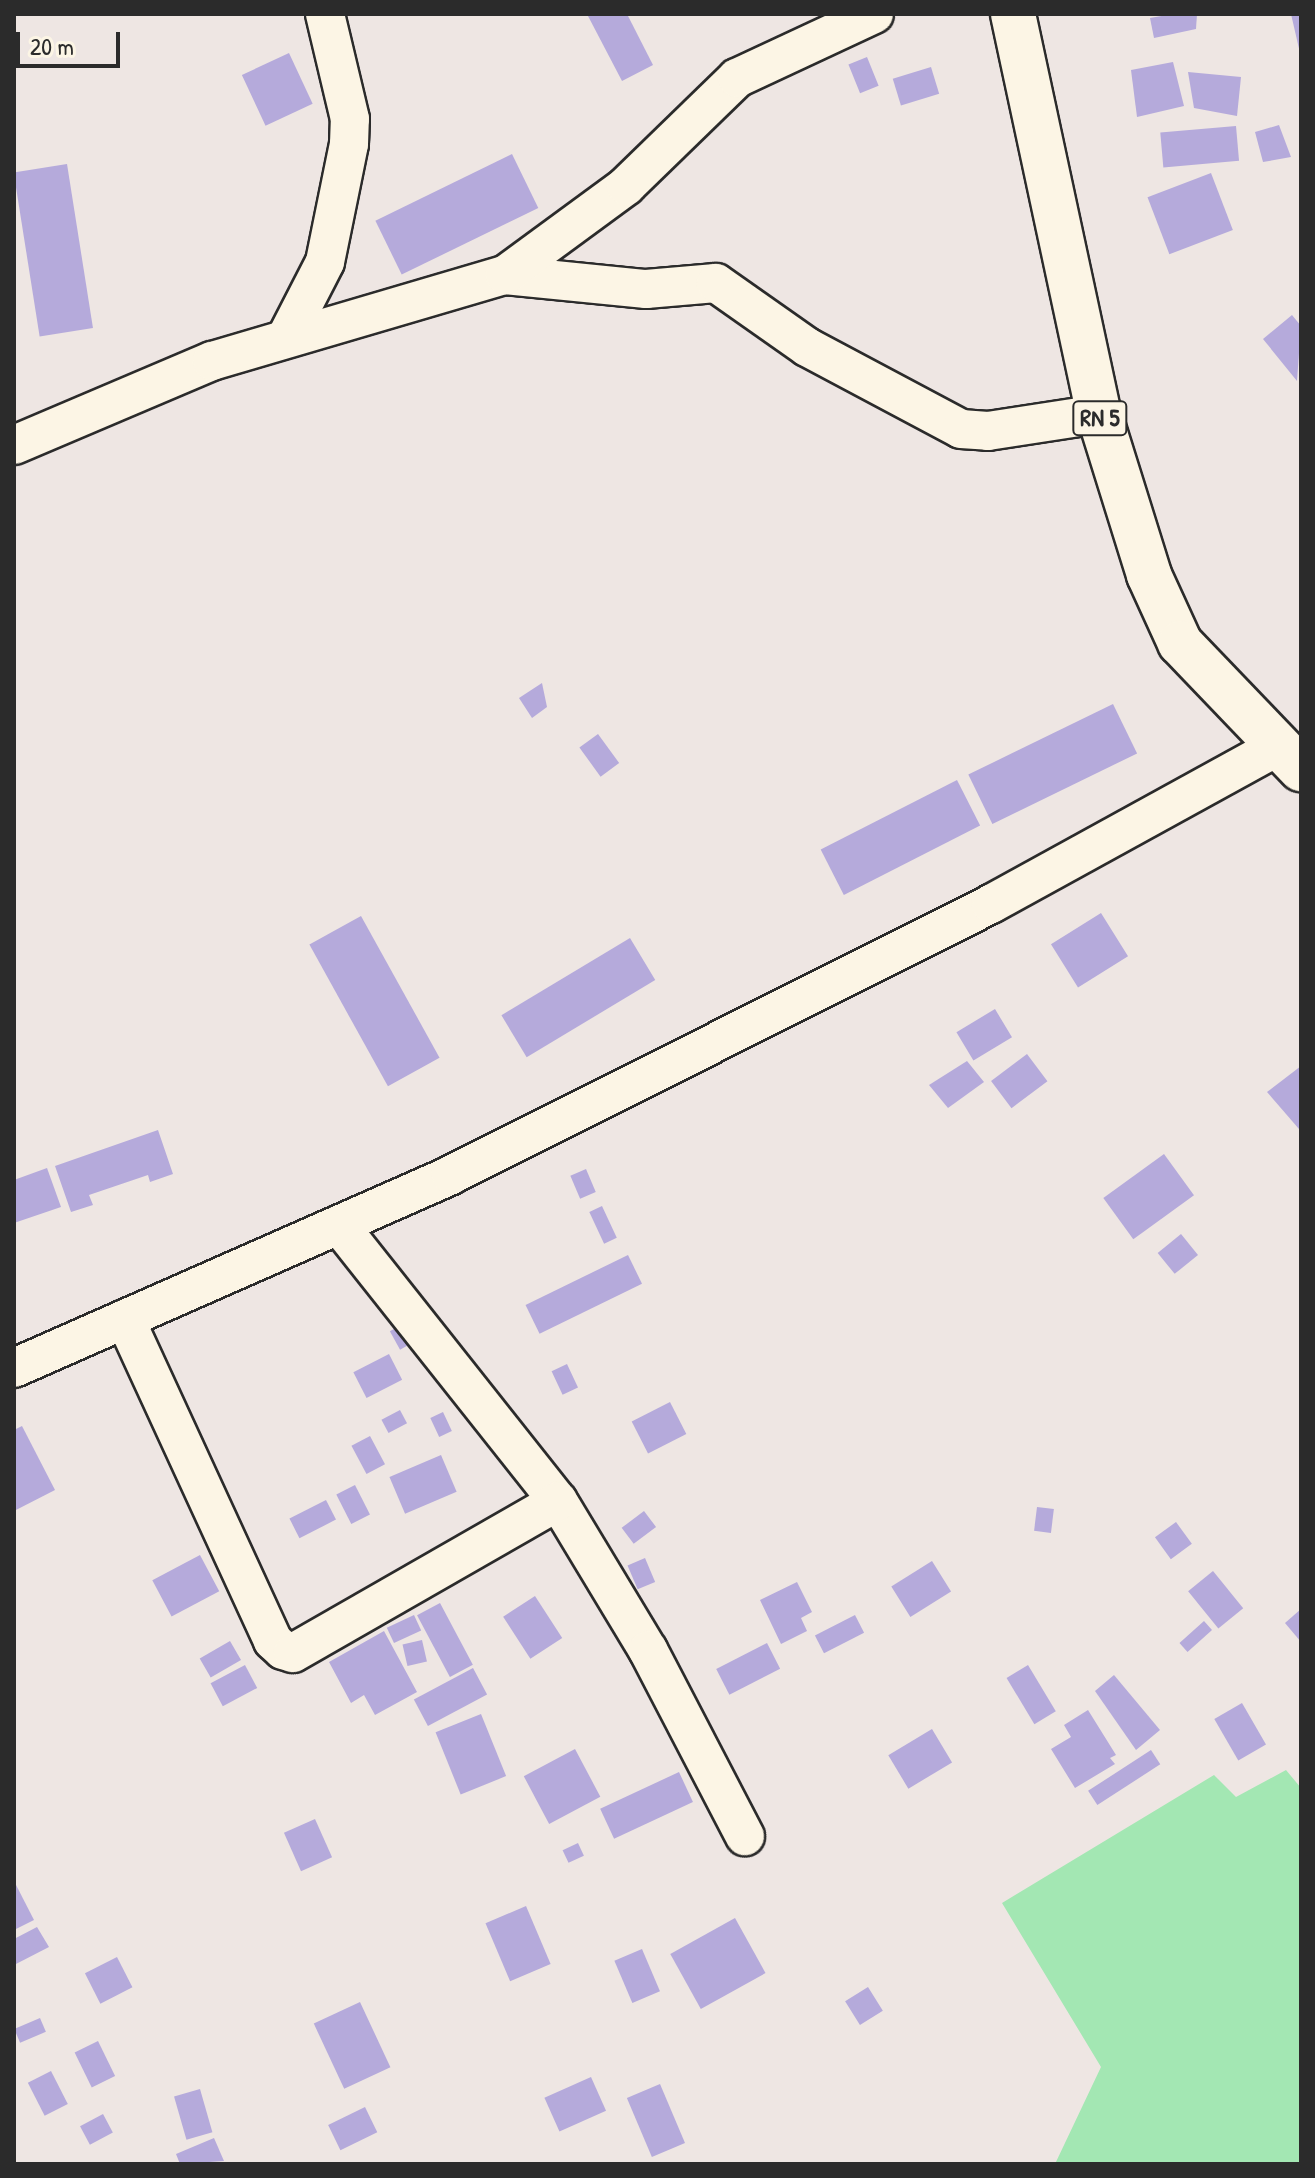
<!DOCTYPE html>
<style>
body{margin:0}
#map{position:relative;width:1315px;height:2178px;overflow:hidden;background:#eee6e3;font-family:"Patrick Hand",sans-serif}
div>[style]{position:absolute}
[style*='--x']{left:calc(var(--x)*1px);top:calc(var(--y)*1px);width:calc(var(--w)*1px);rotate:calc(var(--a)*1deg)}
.green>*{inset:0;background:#a3e7b3}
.building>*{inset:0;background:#b5aadb;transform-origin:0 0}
.roads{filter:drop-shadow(2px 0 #2b2b2b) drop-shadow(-2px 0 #2b2b2b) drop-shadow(0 2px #2b2b2b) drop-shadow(0 -2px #2b2b2b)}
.minor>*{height:38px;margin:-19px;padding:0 19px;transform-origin:19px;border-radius:19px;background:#fcf5e5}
.primary>*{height:44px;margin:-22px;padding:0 22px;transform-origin:22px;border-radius:22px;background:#fcf5e5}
span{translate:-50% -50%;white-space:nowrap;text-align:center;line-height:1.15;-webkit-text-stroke:7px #fcf5e5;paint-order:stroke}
.shield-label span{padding:2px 6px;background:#fcf5e5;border:2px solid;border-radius:6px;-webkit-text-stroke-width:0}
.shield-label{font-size:24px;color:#2b2b2b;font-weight:700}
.frame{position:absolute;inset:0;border:16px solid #2b2b2b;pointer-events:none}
.scale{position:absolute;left:16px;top:32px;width:104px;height:36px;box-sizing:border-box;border:4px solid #2b2b2b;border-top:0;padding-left:10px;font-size:24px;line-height:28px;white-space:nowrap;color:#2b2b2b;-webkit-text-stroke:6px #fcf5e5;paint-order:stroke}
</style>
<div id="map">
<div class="green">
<i style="clip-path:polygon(1286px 1770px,1301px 1788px,1301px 2164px,1055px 2164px,1101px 2067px,1002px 1903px,1214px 1775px,1236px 1797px)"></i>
</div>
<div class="building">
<i style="clip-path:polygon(593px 14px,627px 14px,653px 65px,622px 81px,588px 16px)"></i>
<i style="clip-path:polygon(1173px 14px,1197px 14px,1196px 29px,1154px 38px,1150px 18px)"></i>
<i style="clip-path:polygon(1291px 14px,1301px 14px,1301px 53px,1300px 53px)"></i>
<i style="left:289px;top:53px;width:56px;height:52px;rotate:65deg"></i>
<i style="left:867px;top:57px;width:31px;height:20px;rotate:68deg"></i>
<i style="clip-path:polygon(1173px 62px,1184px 106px,1137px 117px,1131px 70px)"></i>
<i style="left:931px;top:67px;width:28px;height:40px;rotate:73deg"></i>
<i style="clip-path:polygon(1188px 72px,1241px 77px,1237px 116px,1194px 108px)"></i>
<i style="clip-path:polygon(1279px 125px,1291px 157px,1263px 162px,1255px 132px)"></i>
<i style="left:1236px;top:126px;width:35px;height:76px;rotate:85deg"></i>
<i style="left:512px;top:154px;width:60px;height:152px;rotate:64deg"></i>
<i style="left:67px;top:164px;width:166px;height:54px;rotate:81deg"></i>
<i style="left:1211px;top:173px;width:61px;height:68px;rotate:69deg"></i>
<i style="clip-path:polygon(1292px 315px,1301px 326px,1297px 381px,1263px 339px)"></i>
<i style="clip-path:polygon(542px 683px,547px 707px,532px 718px,519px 698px)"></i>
<i style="left:1113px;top:704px;width:55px;height:161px;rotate:64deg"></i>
<i style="left:598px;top:734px;width:36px;height:23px;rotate:54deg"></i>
<i style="left:957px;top:780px;width:51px;height:153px;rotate:63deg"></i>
<i style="left:1101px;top:913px;width:51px;height:59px;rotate:58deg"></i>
<i style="left:361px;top:916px;width:162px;height:59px;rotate:61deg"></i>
<i style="left:630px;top:938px;width:49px;height:150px;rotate:59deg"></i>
<i style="left:995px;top:1009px;width:33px;height:45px;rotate:59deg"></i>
<i style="left:1027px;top:1054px;width:34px;height:45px;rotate:53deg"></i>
<i style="clip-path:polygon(967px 1061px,984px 1082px,948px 1108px,929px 1085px)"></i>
<i style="clip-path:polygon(1301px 1066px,1301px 1127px,1299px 1129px,1267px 1092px)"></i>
<i style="clip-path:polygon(158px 1130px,173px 1174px,150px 1182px,148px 1175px,89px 1195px,93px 1205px,71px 1212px,55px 1166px)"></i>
<i style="left:1164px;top:1154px;width:51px;height:75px;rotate:54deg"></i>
<i style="clip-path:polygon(47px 1168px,61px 1207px,14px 1223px,14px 1180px)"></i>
<i style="left:586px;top:1169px;width:25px;height:17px;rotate:67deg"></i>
<i style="left:602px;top:1206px;width:35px;height:14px;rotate:65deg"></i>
<i style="left:1181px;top:1234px;width:27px;height:30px;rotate:51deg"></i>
<i style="left:628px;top:1255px;width:32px;height:114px;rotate:64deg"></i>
<i style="left:403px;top:1324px;width:21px;height:15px;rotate:61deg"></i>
<i style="left:389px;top:1354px;width:29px;height:40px;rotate:63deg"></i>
<i style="left:567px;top:1364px;width:26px;height:17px;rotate:65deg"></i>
<i style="left:670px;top:1402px;width:36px;height:43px;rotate:63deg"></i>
<i style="left:400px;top:1410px;width:15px;height:21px;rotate:62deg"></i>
<i style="left:443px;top:1412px;width:21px;height:14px;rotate:65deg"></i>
<i style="clip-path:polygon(22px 1426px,55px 1490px,14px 1511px,14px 1430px)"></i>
<i style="left:370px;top:1436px;width:32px;height:21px;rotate:62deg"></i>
<i style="left:441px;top:1455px;width:40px;height:56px;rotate:67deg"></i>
<i style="left:355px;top:1485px;width:33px;height:21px;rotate:63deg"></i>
<i style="left:326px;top:1500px;width:22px;height:41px;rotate:63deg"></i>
<i style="left:1037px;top:1507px;width:17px;height:24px;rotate:7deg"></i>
<i style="left:644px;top:1511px;width:20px;height:28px;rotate:53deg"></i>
<i style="left:1176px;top:1522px;width:27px;height:26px;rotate:54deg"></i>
<i style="left:200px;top:1555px;width:41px;height:54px;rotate:62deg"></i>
<i style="left:645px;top:1558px;width:26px;height:19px;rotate:67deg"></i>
<i style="left:932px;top:1561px;width:36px;height:48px;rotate:58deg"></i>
<i style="left:1213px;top:1571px;width:48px;height:32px;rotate:51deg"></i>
<i style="clip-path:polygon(797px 1582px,812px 1612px,801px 1618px,807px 1631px,781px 1644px,760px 1600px)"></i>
<i style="left:535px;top:1596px;width:50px;height:38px;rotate:57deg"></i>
<i style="left:440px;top:1603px;width:70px;height:26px;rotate:62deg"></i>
<i style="clip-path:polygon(1301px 1609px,1301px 1642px,1285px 1623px)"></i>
<i style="left:414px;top:1615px;width:17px;height:30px;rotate:65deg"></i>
<i style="left:855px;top:1615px;width:20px;height:45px;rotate:63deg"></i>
<i style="left:1204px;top:1621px;width:12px;height:33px;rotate:48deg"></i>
<i style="clip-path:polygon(384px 1631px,417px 1692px,375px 1715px,364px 1695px,351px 1703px,329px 1662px)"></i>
<i style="left:422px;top:1640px;width:22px;height:20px;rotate:77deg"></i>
<i style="left:230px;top:1641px;width:22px;height:35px;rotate:60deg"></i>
<i style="left:767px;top:1643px;width:29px;height:57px;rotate:63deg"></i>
<i style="left:245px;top:1665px;width:26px;height:39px;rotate:62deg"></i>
<i style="left:1028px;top:1665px;width:54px;height:25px;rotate:59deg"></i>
<i style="left:473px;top:1668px;width:30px;height:67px;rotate:62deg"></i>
<i style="clip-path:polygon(1114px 1675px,1160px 1730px,1136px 1750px,1095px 1691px)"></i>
<i style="left:1242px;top:1703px;width:48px;height:32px;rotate:60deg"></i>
<i style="clip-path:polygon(1088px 1710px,1116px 1755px,1110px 1758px,1115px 1764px,1075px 1788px,1051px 1749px,1071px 1737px,1064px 1725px)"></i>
<i style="left:481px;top:1714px;width:67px;height:49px;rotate:68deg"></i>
<i style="left:932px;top:1729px;width:39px;height:51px;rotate:59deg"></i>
<i style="left:575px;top:1749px;width:54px;height:58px;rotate:62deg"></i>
<i style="left:1151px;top:1750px;width:17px;height:75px;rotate:57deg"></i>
<i style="left:679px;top:1772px;width:33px;height:87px;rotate:65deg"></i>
<i style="left:315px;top:1819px;width:42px;height:34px;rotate:66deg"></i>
<i style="left:578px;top:1843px;width:14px;height:17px;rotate:65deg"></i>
<i style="clip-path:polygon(14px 1881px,34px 1920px,14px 1930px)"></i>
<i style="left:526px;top:1906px;width:63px;height:44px;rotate:67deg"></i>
<i style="left:735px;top:1918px;width:63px;height:74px;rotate:61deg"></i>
<i style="clip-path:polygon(37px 1927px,49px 1947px,14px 1965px,14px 1939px)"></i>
<i style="left:642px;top:1949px;width:46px;height:30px;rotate:67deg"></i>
<i style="left:117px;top:1957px;width:34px;height:36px;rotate:63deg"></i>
<i style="left:868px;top:1987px;width:28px;height:27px;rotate:58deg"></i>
<i style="left:360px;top:2002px;width:72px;height:51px;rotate:65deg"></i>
<i style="left:40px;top:2018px;width:15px;height:28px;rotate:67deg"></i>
<i style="left:98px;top:2041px;width:39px;height:26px;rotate:64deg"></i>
<i style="left:51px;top:2071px;width:37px;height:26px;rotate:63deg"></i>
<i style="left:591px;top:2077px;width:37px;height:51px;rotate:66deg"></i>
<i style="left:660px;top:2084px;width:64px;height:36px;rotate:67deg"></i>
<i style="left:200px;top:2089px;width:45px;height:27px;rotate:74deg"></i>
<i style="left:365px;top:2107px;width:28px;height:41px;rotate:64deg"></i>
<i style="left:103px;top:2114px;width:21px;height:26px;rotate:62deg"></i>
<i style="clip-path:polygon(214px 2138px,224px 2161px,180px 2164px,176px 2154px)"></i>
</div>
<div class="roads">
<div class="minor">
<i style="--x:505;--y:275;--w:142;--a:5.7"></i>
<i style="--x:646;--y:289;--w:70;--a:-4.9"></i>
<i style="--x:716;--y:283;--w:111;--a:35.1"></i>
<i style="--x:807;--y:347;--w:174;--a:28"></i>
<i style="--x:961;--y:429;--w:27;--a:4"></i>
<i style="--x:988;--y:431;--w:112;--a:-8.7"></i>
<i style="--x:286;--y:338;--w:85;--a:-62.8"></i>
<i style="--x:325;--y:262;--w:120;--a:-78.5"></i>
<i style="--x:349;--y:144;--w:25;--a:-88"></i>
<i style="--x:350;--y:119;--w:108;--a:-103.4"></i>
<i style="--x:14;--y:445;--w:215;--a:-23"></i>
<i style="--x:212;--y:361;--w:305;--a:-16.4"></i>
<i style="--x:505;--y:275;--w:150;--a:-36.3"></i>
<i style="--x:626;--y:186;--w:155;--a:-44.2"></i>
<i style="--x:737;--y:78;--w:151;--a:-25"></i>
<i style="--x:339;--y:1225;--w:352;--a:51.6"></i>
<i style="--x:558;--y:1501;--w:174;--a:58.9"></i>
<i style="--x:648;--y:1650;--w:210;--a:62.5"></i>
<i style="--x:125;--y:1319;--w:354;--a:65.3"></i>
<i style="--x:273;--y:1641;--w:13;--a:42"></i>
<i style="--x:283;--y:1650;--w:10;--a:17"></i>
<i style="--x:293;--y:1653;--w:305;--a:-29.8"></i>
<i style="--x:14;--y:1368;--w:478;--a:-23.8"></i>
<i style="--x:451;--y:1175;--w:604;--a:-26.65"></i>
<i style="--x:991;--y:904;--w:328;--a:-28.8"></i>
</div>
<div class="primary">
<i style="--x:1013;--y:14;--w:409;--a:77.9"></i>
<i style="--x:1099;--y:414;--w:169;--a:72.7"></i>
<i style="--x:1149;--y:575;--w:75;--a:65.5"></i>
<i style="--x:1180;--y:643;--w:175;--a:46.2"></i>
</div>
</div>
<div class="shield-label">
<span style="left:1100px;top:418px">RN 5</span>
</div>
<div class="frame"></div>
<div class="scale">20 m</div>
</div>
